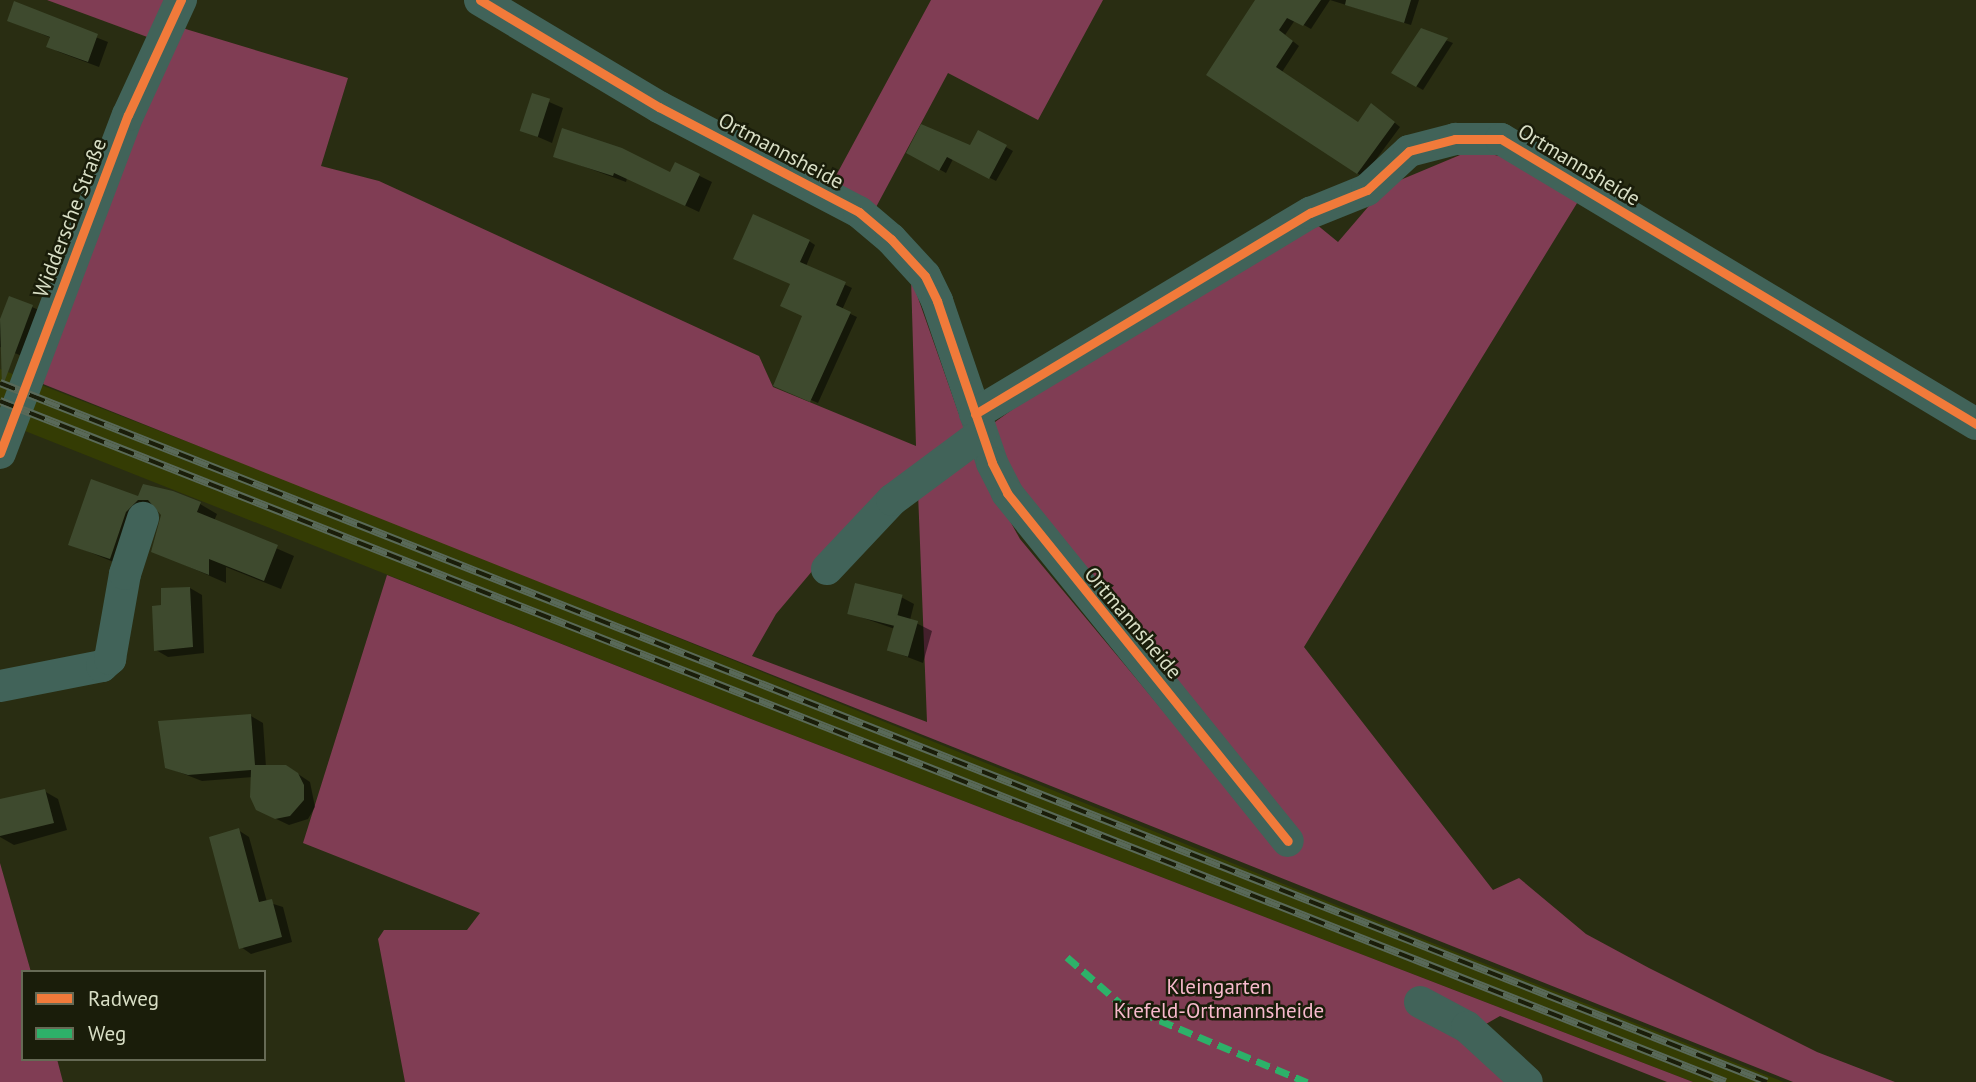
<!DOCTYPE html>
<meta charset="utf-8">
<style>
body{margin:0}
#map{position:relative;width:1976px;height:1082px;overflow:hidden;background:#292d12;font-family:"PT Sans",sans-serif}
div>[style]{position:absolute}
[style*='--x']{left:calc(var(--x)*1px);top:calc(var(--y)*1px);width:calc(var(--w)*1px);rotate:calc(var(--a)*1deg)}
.built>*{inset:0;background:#343c04}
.green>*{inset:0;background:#803d54}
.shadow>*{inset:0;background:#0007}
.building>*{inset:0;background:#3e4a2e;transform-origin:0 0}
.minor>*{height:32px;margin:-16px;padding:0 16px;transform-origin:16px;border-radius:16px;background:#416359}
.rail>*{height:8px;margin-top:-4px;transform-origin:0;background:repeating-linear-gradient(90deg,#1a1d0a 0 16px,#596959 0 32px);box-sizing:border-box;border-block:2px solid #596959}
.quiet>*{height:7px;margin-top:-3.5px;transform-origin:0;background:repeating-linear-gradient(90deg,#2db169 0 14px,transparent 0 21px)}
.cycleway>*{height:9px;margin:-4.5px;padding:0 4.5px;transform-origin:4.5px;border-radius:4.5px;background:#f17a3a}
span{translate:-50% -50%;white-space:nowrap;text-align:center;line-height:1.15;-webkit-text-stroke:5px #1a1d0a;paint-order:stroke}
.street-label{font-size:21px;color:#d8dec5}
.park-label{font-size:21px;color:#f8bacd}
.legend{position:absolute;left:21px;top:970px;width:245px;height:91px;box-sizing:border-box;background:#1a1d0a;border:2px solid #666a55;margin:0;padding:9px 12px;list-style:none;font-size:21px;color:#d8dec5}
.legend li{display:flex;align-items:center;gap:14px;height:35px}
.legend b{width:35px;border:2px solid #666a55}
</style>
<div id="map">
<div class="built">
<i style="clip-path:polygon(0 369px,351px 505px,1301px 891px,1784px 1082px,1693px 1082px,751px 719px,25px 431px,0 421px)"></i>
</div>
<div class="green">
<i style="clip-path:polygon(47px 0,166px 0,150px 38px)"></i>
<i style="clip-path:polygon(931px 0,1103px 0,1038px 120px,948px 73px,875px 209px,832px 183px)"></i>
<i style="clip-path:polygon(evenodd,179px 27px,348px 78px,321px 166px,379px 181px,759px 356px,773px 387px,916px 446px,911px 278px,973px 454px,1020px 539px,1279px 850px,1034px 512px,988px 427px,1037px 392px,1316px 224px,1338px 242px,1386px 186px,1460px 155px,1485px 153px,1519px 160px,1582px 195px,1304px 647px,1493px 890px,1519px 878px,1586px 934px,1649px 968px,1817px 1052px,1895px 1082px,1793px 1082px,43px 384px,64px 302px,179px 27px,917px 467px,927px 722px,752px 656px,776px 614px,840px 538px,917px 467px)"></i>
<i style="clip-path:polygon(387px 575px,751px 719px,1693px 1082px,1667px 1082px,1500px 1016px,1479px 1028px,1448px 1027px,1509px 1082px,405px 1082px,378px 939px,384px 930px,467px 930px,480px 913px,303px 843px)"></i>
<i style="clip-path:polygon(0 863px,31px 972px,23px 972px,23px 1059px,57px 1059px,63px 1082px,0 1082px)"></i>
</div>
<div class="shadow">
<i style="clip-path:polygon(1259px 0,1419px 0,1411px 25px,1330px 0,1311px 29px,1295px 20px,1285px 35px,1299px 46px,1282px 72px,1359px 124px,1378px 109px,1400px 127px,1363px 177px,1209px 75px)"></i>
<i style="clip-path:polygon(14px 5px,108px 42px,99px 67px,59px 52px,48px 46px,51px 38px,9px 20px)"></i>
<i style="clip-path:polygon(1422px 31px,1453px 43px,1423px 90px,1393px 73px)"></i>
<i style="clip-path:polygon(533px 95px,563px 108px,552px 143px,522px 130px)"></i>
<i style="clip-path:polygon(979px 132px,1013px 151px,996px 181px,953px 159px,946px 173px,908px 152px,970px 148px)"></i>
<i style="clip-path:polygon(555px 156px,670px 174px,675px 164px,712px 182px,699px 212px,627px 178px,626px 182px)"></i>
<i style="clip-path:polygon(809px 241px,815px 245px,806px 266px,852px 288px,842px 310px,857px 317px,818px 403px,779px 386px,804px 316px,792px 284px,741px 262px)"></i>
<i style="clip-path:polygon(10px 298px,39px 310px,22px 356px,0 347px,0 323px)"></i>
<i style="clip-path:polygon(139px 498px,200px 504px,217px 514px,214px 521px,294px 556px,281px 589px,226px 567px,226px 583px,153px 551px,163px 514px,156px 509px,143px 521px,128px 568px,70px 544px)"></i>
<i style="clip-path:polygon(190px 588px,202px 595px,204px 653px,168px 657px,156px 650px,163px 607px)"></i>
<i style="clip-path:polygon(901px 597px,914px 604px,910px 620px,932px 631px,923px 663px,889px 650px,895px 629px,849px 613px)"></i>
<i style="clip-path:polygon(251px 716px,263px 723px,266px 767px,298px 774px,310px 782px,315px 807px,308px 819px,289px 825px,270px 816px,253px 777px,202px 781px,166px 767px)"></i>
<i style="clip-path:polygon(44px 791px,58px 799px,67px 830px,14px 845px,0 837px,0 801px)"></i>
<i style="clip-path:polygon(238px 830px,249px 837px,267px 902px,283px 907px,292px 942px,251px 954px,241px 947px)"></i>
</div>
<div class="building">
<i style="clip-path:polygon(1255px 0,1321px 0,1303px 26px,1287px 18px,1279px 30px,1293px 41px,1276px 67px,1358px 122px,1371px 103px,1395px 122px,1357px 174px,1206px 75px)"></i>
<i style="clip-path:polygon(1346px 0,1411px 0,1404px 23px,1345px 5px)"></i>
<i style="clip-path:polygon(14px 1px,98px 34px,88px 62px,46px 47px,50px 37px,7px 21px)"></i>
<i style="clip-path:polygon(1421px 28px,1448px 38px,1416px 87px,1391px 73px)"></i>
<i style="left:532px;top:93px;width:19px;height:40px;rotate:18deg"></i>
<i style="clip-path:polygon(921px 124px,970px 145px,978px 130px,1007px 145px,989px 179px,947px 157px,939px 171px,906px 153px)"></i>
<i style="clip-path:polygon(562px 128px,622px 148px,670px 172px,675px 162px,700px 174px,685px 206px,614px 173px,613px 176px,553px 157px)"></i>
<i style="clip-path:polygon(753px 214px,810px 240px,800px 262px,846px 282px,836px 305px,851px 312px,810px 402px,773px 386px,802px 316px,780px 306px,790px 284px,733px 259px)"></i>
<i style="clip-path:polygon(9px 296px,33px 305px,2px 388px,0 319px)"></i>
<i style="clip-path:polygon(91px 479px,138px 496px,143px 484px,173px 491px,201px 502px,197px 512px,278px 545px,264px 581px,209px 559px,209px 575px,151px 552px,161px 515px,148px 500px,138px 500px,126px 512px,110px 559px,68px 545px)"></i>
<i style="left:855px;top:583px;width:49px;height:32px;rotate:14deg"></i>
<i style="clip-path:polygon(190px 587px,193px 647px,154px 651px,152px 606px,161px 605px,161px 588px)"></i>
<i style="left:897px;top:615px;width:22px;height:37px;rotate:16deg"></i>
<i style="clip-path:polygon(251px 714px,255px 765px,286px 765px,298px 773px,304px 785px,304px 800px,290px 816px,275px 819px,256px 810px,250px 797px,251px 770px,188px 775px,165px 768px,158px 721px)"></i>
<i style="clip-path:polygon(45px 789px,54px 823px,0 836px,0 799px)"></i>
<i style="clip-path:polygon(239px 828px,259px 902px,272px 899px,282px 937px,239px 949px,209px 837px)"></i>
</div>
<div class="minor">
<i style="--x:480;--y:0;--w:209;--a:30.9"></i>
<i style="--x:659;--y:107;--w:226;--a:27.7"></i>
<i style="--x:859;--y:212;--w:42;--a:40.2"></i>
<i style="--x:891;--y:239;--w:50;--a:47.4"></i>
<i style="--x:925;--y:276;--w:28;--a:64"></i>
<i style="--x:937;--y:301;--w:171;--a:71.2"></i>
<i style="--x:992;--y:463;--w:34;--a:63"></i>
<i style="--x:1007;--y:493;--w:447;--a:51.1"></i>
<i style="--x:975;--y:414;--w:391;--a:-31"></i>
<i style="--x:1310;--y:213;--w:61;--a:-22"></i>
<i style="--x:1367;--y:190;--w:57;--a:-42.9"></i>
<i style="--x:1409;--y:151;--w:48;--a:-14.6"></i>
<i style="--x:1455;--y:139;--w:46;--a:0"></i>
<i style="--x:1501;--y:139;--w:554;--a:30.96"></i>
<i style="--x:0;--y:453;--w:361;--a:-69.3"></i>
<i style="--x:128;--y:115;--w:127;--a:-65.3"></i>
<i style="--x:827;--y:569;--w:95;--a:-46.7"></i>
<i style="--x:892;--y:500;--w:111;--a:-36.6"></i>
<i style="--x:0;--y:686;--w:104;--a:-11.1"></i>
<i style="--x:102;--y:666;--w:11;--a:-41"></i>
<i style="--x:110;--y:659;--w:86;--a:-80"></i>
<i style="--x:125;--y:574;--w:59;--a:-72.2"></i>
<i style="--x:1420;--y:1002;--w:53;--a:28"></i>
<i style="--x:1467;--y:1027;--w:81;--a:42.5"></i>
</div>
<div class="rail">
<i style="--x:0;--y:383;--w:1900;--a:21.58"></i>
<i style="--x:0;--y:401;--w:1855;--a:21.54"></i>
</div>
<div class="quiet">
<i style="--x:1067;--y:957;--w:72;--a:41"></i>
<i style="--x:1121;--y:1004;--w:202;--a:22.8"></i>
</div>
<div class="cycleway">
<i style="--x:480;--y:0;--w:209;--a:30.9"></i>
<i style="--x:659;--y:107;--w:226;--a:27.7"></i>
<i style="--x:859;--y:212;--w:42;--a:40.2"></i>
<i style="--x:891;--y:239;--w:50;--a:47.4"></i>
<i style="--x:925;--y:276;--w:28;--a:64"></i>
<i style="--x:937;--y:301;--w:171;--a:71.2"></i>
<i style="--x:992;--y:463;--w:34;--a:63"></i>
<i style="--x:1007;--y:493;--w:447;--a:51.1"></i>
<i style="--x:975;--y:414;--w:391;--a:-31"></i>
<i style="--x:1310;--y:213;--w:61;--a:-22"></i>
<i style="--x:1367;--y:190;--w:57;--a:-42.9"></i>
<i style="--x:1409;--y:151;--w:48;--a:-14.6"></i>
<i style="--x:1455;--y:139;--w:46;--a:0"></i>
<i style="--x:1501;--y:139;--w:554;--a:30.96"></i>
<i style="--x:0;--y:453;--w:361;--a:-69.3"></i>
<i style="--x:128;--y:115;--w:127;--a:-65.3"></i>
</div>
<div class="street-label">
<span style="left:781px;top:151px;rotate:28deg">Ortmannsheide</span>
<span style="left:1579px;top:165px;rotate:31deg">Ortmannsheide</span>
<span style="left:70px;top:218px;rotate:-69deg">Widdersche Straße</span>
<span style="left:1133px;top:623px;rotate:50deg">Ortmannsheide</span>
</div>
<div class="park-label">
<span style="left:1219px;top:999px">Kleingarten<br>Krefeld-Ortmannsheide</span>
</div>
<ul class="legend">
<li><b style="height:9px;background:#f17a3a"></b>Radweg</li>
<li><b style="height:9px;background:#2db169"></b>Weg</li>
</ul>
</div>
